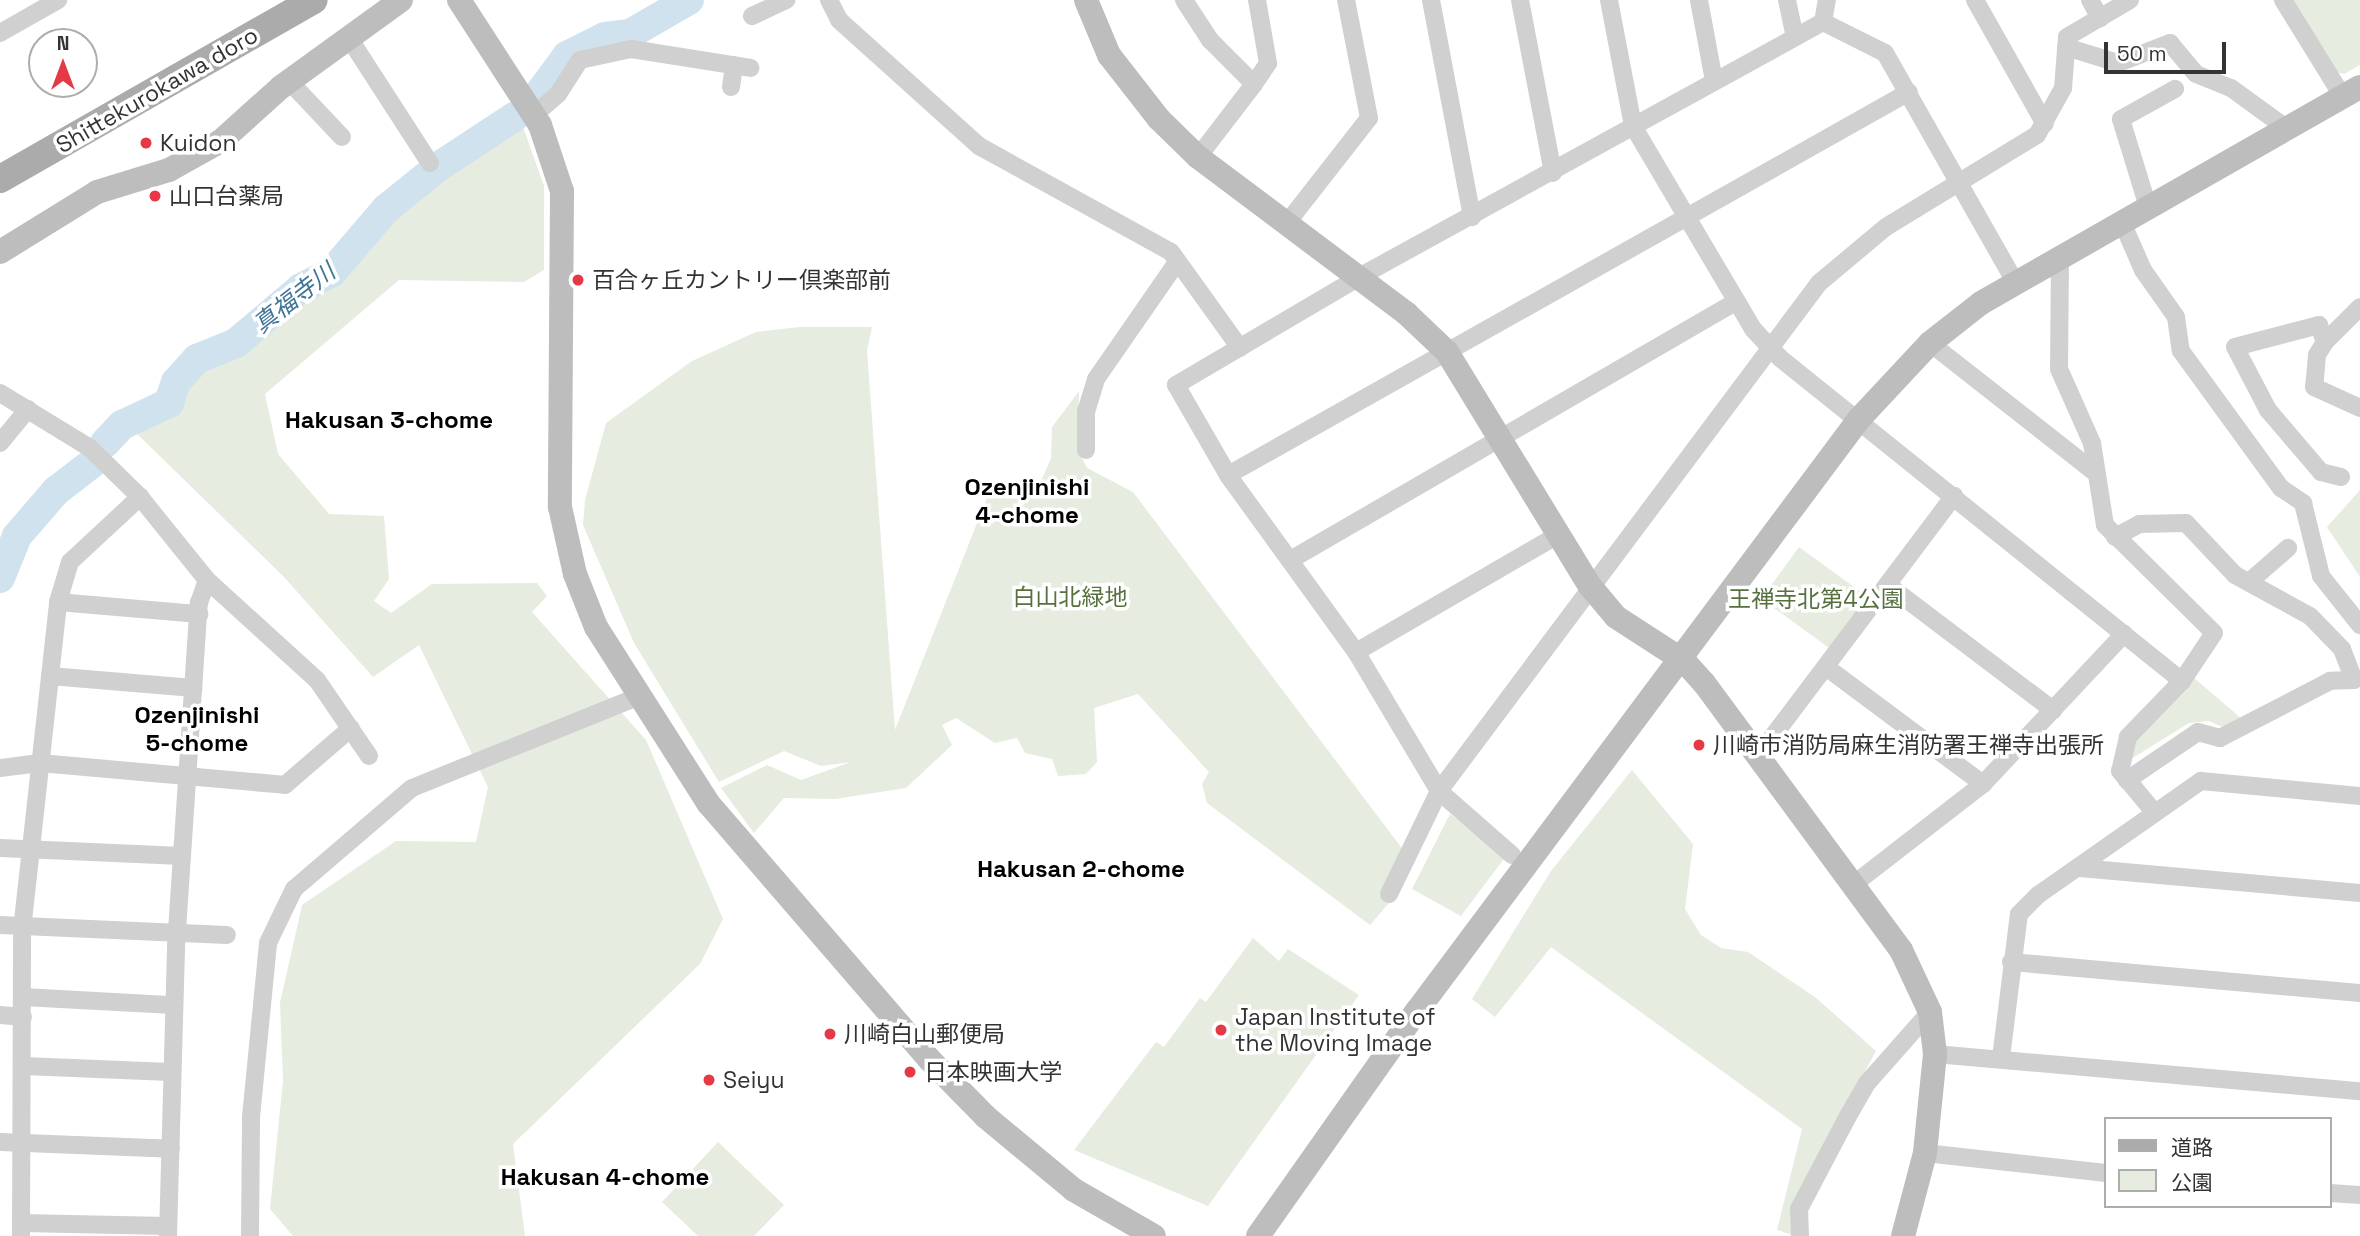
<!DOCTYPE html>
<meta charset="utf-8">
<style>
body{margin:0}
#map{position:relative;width:2360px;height:1236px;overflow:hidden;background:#fff;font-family:"Space Grotesk","Noto Sans JP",sans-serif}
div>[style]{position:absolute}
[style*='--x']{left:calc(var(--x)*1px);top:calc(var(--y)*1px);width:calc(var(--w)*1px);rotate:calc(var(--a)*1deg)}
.green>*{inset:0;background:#e6ecdf;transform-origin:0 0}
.river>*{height:30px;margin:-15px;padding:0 15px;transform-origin:15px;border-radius:15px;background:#cfe2ee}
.street>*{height:18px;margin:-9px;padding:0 9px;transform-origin:9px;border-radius:9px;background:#d0d0d0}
.secondary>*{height:24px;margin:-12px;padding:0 12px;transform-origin:12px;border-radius:12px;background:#bdbdbd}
.primary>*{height:28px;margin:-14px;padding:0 14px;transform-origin:14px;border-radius:14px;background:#ababab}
.dots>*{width:19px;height:19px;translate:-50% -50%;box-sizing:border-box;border:4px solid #fff;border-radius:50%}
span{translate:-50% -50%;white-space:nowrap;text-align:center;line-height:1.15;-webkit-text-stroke:7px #fff;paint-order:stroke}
.street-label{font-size:23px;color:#333}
.poi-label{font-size:23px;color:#333}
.left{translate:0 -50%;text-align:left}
.park-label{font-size:23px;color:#56703f}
.water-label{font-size:24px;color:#3f7597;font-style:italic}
.neighbourhood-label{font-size:24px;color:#000;font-weight:700}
.legend{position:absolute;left:2104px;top:1117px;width:228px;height:91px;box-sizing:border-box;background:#fff;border:2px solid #adadad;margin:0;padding:9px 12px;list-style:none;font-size:21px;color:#333}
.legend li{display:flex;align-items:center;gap:14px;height:35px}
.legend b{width:35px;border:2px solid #adadad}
.north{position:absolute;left:28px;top:28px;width:70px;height:70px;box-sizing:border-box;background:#fff;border:2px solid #adadad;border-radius:50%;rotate:0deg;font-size:19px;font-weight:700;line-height:28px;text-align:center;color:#333}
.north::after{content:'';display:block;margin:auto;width:24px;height:32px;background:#e63946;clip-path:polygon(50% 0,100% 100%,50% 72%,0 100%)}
.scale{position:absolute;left:2104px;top:42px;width:122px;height:32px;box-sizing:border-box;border:4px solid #333;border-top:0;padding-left:9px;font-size:21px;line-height:24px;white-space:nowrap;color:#333;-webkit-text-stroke:5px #fff;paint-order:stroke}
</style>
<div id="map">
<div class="green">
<i style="clip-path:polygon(2290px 0,2360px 0,2360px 65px,2344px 74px,2333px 71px)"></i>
<i style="clip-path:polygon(514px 125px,523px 127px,544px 186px,544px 270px,524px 282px,399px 280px,265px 394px,278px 454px,329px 514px,384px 516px,389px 579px,374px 601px,391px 613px,432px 584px,537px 583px,547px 596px,532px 612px,646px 740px,723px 919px,700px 964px,513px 1144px,525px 1236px,293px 1236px,270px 1209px,283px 1081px,280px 1003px,302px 905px,396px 841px,476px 842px,488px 787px,419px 645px,373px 677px,284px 577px,131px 428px,196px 368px,339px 271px,392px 210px,441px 171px)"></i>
<i style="clip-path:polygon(800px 327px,872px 327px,867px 351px,895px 730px,989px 493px,1010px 497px,1042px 479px,1051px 458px,1052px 427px,1079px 391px,1078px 450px,1087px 468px,1133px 492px,1404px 851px,1401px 889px,1370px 925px,1207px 803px,1202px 784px,1209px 772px,1138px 694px,1094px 708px,1097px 762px,1086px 774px,1058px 776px,1052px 759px,1025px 753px,1017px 738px,995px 743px,956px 718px,942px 725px,952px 745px,906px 788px,835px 799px,784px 798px,754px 833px,721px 788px,767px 765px,801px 780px,851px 762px,821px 766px,784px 751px,719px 782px,634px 643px,583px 525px,585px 500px,606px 423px,692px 361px,756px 332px)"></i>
<i style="clip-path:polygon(2360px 490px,2360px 577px,2327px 527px)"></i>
<i style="left:1799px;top:547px;width:88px;height:64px;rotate:36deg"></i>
<i style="clip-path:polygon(2193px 677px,2242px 719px,2225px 728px,2209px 721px,2189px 723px,2131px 759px,2132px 741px)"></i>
<i style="clip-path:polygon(1632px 770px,1693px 844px,1685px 909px,1701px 935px,1721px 948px,1748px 952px,1815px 997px,1876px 1051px,1799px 1195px,1790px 1217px,1795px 1236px,1777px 1230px,1802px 1129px,1551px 947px,1495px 1017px,1472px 999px,1551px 871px)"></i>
<i style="clip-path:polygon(1450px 814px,1506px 856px,1461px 916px,1412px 889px)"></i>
<i style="clip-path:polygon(1253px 938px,1279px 961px,1288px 949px,1359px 995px,1208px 1206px,1074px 1150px,1156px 1042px,1164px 1047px,1200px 998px,1206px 1002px)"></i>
<i style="clip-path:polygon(718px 1142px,784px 1205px,754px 1236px,698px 1236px,662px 1202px)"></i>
</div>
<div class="river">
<i style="--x:539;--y:94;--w:47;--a:-53.6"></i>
<i style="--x:567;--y:56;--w:42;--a:-26.6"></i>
<i style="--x:605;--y:37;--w:25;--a:-7"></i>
<i style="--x:630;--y:34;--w:68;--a:-30"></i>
<i style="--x:105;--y:443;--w:25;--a:-47"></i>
<i style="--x:122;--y:425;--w:52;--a:-25.1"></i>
<i style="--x:169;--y:403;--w:22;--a:-72"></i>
<i style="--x:176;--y:382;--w:31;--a:-48"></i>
<i style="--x:197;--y:359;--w:42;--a:-22.3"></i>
<i style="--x:236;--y:343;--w:85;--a:-40.2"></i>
<i style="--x:301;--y:288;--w:35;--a:-27"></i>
<i style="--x:332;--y:272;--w:83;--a:-49.4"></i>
<i style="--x:386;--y:209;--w:67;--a:-38.9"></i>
<i style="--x:438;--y:167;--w:91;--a:-33.3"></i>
<i style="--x:0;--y:578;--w:45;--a:-68"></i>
<i style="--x:17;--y:536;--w:60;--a:-49.1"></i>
<i style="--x:56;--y:491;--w:44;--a:-37.6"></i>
</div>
<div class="street">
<i style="--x:829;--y:0;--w:22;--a:63"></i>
<i style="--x:839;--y:20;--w:188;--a:42"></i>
<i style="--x:979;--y:146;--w:219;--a:28.9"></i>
<i style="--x:1171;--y:252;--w:118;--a:54.3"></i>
<i style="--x:1184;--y:0;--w:48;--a:57"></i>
<i style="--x:1210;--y:40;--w:62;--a:45"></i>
<i style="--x:1254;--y:84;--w:25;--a:-56"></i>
<i style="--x:1268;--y:63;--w:64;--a:-99.9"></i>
<i style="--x:1431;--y:0;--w:221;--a:79.3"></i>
<i style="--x:1520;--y:0;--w:176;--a:79.2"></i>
<i style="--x:1609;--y:0;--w:128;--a:79.2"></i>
<i style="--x:1633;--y:126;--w:236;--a:59.4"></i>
<i style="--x:1753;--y:329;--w:40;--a:47"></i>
<i style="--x:1780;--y:358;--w:516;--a:38.78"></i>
<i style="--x:1699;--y:0;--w:82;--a:79.5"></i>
<i style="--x:1787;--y:0;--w:38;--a:78"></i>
<i style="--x:1975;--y:0;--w:142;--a:60.6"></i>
<i style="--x:2090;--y:0;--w:21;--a:61"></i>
<i style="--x:2283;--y:0;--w:114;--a:58.3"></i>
<i style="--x:752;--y:16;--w:38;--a:-25"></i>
<i style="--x:1823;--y:22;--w:69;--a:26.6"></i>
<i style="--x:1885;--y:53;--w:266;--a:60.4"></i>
<i style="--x:0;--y:33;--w:67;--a:-29.6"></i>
<i style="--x:349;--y:38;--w:149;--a:57.1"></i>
<i style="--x:2066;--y:47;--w:54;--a:17.1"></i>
<i style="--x:2118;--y:63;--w:56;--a:-21"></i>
<i style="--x:2170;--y:43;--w:40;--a:50"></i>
<i style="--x:2196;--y:74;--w:38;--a:22"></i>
<i style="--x:2231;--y:88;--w:68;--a:36"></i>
<i style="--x:289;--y:81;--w:77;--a:46.6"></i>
<i style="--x:731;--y:87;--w:22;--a:-82"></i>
<i style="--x:534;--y:115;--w:32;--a:-41"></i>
<i style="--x:558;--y:94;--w:40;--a:-57.1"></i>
<i style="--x:580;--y:60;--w:52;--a:-12.2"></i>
<i style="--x:631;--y:49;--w:121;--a:9"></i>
<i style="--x:1198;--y:157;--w:92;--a:-52.5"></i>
<i style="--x:2148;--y:207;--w:92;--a:-107.1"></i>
<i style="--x:2121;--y:119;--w:62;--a:-29.1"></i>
<i style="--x:2122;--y:222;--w:52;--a:66.4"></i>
<i style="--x:2143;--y:270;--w:57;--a:54.9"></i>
<i style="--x:2176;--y:317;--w:34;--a:82"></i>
<i style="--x:2181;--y:351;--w:170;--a:53.9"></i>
<i style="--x:2281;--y:488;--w:27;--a:34"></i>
<i style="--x:2303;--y:503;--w:75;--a:76.1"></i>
<i style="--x:2321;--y:576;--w:63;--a:51.5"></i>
<i style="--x:1287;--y:223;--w:133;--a:-52"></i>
<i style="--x:1369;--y:118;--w:120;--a:-101"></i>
<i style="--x:2060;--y:257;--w:112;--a:90.5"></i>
<i style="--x:2059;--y:369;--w:81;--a:66"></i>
<i style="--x:2092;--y:443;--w:83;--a:81"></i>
<i style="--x:2105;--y:525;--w:153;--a:44.7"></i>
<i style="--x:2214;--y:633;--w:58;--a:123.7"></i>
<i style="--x:2182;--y:681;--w:78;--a:134"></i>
<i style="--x:2128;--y:737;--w:35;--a:103"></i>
<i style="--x:2120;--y:771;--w:53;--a:50.3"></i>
<i style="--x:2325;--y:342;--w:49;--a:-45"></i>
<i style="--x:1930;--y:343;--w:212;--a:38.1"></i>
<i style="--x:0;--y:393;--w:105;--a:31.4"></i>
<i style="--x:90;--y:448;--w:70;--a:44.4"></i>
<i style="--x:140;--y:497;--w:107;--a:51.1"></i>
<i style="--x:207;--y:580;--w:149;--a:42.3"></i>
<i style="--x:317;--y:680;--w:92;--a:55.6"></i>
<i style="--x:0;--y:443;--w:44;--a:-50.5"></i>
<i style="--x:1086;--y:450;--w:38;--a:-90"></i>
<i style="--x:1086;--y:412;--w:34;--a:-73"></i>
<i style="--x:1096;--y:379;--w:142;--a:-55.3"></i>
<i style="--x:1228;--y:475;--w:781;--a:-29.35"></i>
<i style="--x:2341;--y:477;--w:21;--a:-166"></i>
<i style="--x:2321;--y:472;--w:82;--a:-130.5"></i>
<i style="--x:2268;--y:410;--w:71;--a:-117.6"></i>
<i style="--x:2235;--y:347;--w:87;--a:-14.7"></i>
<i style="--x:2319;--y:325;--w:18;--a:71"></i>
<i style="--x:2325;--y:342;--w:15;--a:122"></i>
<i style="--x:2317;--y:355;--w:32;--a:95"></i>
<i style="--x:2314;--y:387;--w:51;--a:24.5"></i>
<i style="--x:2115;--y:537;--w:27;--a:-28"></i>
<i style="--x:2139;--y:524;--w:47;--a:-1.2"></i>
<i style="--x:2186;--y:523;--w:71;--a:46.7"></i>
<i style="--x:2235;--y:575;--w:85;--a:28.7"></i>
<i style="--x:2310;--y:616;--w:46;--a:45.9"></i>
<i style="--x:2342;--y:649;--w:33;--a:69"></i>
<i style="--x:2354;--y:680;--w:24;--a:178"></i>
<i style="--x:2330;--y:681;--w:124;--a:152.6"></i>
<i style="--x:2220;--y:738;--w:23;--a:-165"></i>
<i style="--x:2198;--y:732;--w:86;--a:145.9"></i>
<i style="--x:1292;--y:559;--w:514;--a:-30.1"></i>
<i style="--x:2249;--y:582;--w:52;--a:-41.1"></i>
<i style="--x:1889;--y:586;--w:206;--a:37.1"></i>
<i style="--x:58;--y:602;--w:142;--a:4.9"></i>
<i style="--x:1356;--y:652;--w:231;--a:-30.1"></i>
<i style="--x:1826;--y:667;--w:196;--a:36.7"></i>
<i style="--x:50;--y:676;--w:144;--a:4.8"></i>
<i style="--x:1758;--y:756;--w:326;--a:-53"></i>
<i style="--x:0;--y:768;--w:40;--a:-7.1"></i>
<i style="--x:40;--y:763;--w:246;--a:5.1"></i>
<i style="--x:285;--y:785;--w:87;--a:-40.8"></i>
<i style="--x:0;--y:848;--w:182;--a:2.5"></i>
<i style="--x:1512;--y:855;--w:97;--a:-138.8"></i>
<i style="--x:1439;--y:791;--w:162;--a:-120.8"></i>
<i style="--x:1356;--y:652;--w:218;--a:-125.9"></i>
<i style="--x:1228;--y:475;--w:104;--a:-120"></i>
<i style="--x:1176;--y:385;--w:212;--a:-30.5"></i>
<i style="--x:1359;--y:277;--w:529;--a:-28.79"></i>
<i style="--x:1823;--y:22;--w:22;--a:-80"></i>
<i style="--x:2080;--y:868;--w:281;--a:5.1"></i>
<i style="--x:1854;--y:884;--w:163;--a:-37.8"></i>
<i style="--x:1983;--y:784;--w:206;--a:-46.8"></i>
<i style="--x:1389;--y:894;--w:114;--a:-64.1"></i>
<i style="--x:1439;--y:791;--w:634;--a:-53.2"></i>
<i style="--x:1819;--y:283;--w:87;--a:-39.9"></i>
<i style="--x:1886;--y:227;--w:177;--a:-31.4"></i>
<i style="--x:2037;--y:135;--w:54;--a:-61"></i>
<i style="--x:2063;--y:88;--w:51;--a:-85.5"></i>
<i style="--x:2067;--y:37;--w:73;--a:-30.4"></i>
<i style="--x:0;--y:925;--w:227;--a:2.5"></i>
<i style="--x:2011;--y:962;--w:350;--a:5.1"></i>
<i style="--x:23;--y:997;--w:150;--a:3.1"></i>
<i style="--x:0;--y:1015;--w:23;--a:5"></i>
<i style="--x:1935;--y:1054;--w:427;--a:5"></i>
<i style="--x:2001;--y:1058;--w:145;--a:-82.9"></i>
<i style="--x:2019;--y:914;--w:27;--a:-45"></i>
<i style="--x:2038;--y:895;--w:199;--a:-35"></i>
<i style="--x:2201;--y:781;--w:160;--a:5.4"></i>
<i style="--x:24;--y:1066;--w:146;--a:2.4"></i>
<i style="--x:0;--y:1142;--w:171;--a:2.3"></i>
<i style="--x:1925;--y:1153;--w:182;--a:6.3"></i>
<i style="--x:2330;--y:1193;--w:30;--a:4"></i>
<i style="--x:21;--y:1223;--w:147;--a:1.2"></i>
<i style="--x:21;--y:1236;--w:306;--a:-89.8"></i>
<i style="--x:22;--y:930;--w:330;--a:-83.7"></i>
<i style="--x:58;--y:602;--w:42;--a:-73.3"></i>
<i style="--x:70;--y:562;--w:96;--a:-42.9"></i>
<i style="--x:168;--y:1236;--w:290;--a:-88.4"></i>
<i style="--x:176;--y:946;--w:344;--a:-86.2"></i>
<i style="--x:199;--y:603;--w:24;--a:-71"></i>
<i style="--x:250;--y:1236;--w:119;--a:-89.5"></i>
<i style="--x:251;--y:1117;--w:175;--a:-84.4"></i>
<i style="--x:268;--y:943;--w:60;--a:-64.3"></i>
<i style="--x:294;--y:889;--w:155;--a:-40.6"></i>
<i style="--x:412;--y:788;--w:246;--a:-22"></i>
<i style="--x:1800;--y:1236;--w:27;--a:-92"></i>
<i style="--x:1799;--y:1209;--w:105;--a:-62.2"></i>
<i style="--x:1848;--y:1116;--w:39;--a:-60"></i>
<i style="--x:1868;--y:1082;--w:94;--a:-48.5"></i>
</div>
<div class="secondary">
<i style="--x:459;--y:0;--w:149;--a:57.1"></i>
<i style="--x:540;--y:125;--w:70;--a:71.6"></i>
<i style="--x:562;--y:191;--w:316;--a:90.4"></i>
<i style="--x:560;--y:507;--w:69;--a:77.4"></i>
<i style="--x:575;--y:574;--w:57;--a:68.4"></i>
<i style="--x:596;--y:627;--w:209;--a:57.5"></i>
<i style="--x:708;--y:803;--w:338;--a:49.2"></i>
<i style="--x:929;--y:1059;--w:81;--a:45.5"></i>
<i style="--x:986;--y:1117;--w:114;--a:39.7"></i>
<i style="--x:1074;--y:1190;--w:92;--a:29.9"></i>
<i style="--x:1086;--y:0;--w:60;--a:67.3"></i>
<i style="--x:1109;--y:55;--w:81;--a:52"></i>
<i style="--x:1159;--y:119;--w:54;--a:44.3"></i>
<i style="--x:1198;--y:157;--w:261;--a:36.9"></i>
<i style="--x:1407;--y:314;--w:55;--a:43.5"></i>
<i style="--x:1447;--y:352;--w:274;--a:58.6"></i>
<i style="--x:1590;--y:586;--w:40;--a:50"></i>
<i style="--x:1616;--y:617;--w:81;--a:32.9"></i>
<i style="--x:1684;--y:661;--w:30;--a:48"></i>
<i style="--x:1704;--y:683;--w:332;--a:53.6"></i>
<i style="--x:1901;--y:950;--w:68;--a:64.9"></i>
<i style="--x:1930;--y:1012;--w:42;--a:83.2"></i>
<i style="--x:1935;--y:1054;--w:100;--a:95.8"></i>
<i style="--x:1925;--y:1153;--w:86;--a:104.8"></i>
<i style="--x:0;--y:252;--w:114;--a:-31.7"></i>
<i style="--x:97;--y:192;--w:75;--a:-17"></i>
<i style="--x:169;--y:170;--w:60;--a:-29.1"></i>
<i style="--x:221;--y:141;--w:81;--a:-42"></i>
<i style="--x:281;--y:87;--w:148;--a:-35.9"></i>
<i style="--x:1258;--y:1236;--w:276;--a:-54.8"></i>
<i style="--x:1417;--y:1011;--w:739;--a:-53.25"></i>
<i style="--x:1859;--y:419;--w:104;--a:-46.9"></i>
<i style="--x:1930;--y:343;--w:65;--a:-38.1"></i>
<i style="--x:1981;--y:303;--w:436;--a:-29.7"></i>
</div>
<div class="primary">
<i style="--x:0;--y:179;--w:361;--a:-29.7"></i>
</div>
<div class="dots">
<i style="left:146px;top:143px;background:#e63946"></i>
<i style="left:155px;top:196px;background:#e63946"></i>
<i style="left:578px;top:280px;background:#e63946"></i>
<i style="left:1699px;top:745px;background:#e63946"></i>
<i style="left:1221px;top:1030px;background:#e63946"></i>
<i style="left:830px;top:1034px;background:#e63946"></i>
<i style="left:910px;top:1072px;background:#e63946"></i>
<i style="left:709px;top:1080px;background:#e63946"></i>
</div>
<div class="street-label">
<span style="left:157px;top:90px;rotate:-30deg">Shittekurokawa doro</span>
</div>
<div class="poi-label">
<span class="left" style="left:160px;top:143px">Kuidon</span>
<span class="left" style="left:169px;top:196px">山口台薬局</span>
<span class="left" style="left:592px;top:280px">百合ヶ丘カントリー倶楽部前</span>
<span class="left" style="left:1713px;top:745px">川崎市消防局麻生消防署王禅寺出張所</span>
<span class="left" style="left:1235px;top:1030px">Japan Institute of<br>the Moving Image</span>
<span class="left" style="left:844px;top:1034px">川崎白山郵便局</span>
<span class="left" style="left:924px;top:1072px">日本映画大学</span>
<span class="left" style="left:723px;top:1080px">Seiyu</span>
</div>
<div class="park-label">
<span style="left:1070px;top:597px">白山北緑地</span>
<span style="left:1816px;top:599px">王禅寺北第4公園</span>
</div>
<div class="water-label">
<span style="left:294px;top:298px;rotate:-38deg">真福寺川</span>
</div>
<div class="neighbourhood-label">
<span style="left:389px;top:420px">Hakusan 3-chome</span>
<span style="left:1027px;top:501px">Ozenjinishi<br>4-chome</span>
<span style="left:197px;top:729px">Ozenjinishi<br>5-chome</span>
<span style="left:1081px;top:869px">Hakusan 2-chome</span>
<span style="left:605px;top:1177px">Hakusan 4-chome</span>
</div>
<ul class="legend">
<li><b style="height:9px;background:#ababab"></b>道路</li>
<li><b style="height:19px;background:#e6ecdf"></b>公園</li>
</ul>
<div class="north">N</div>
<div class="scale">50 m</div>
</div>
